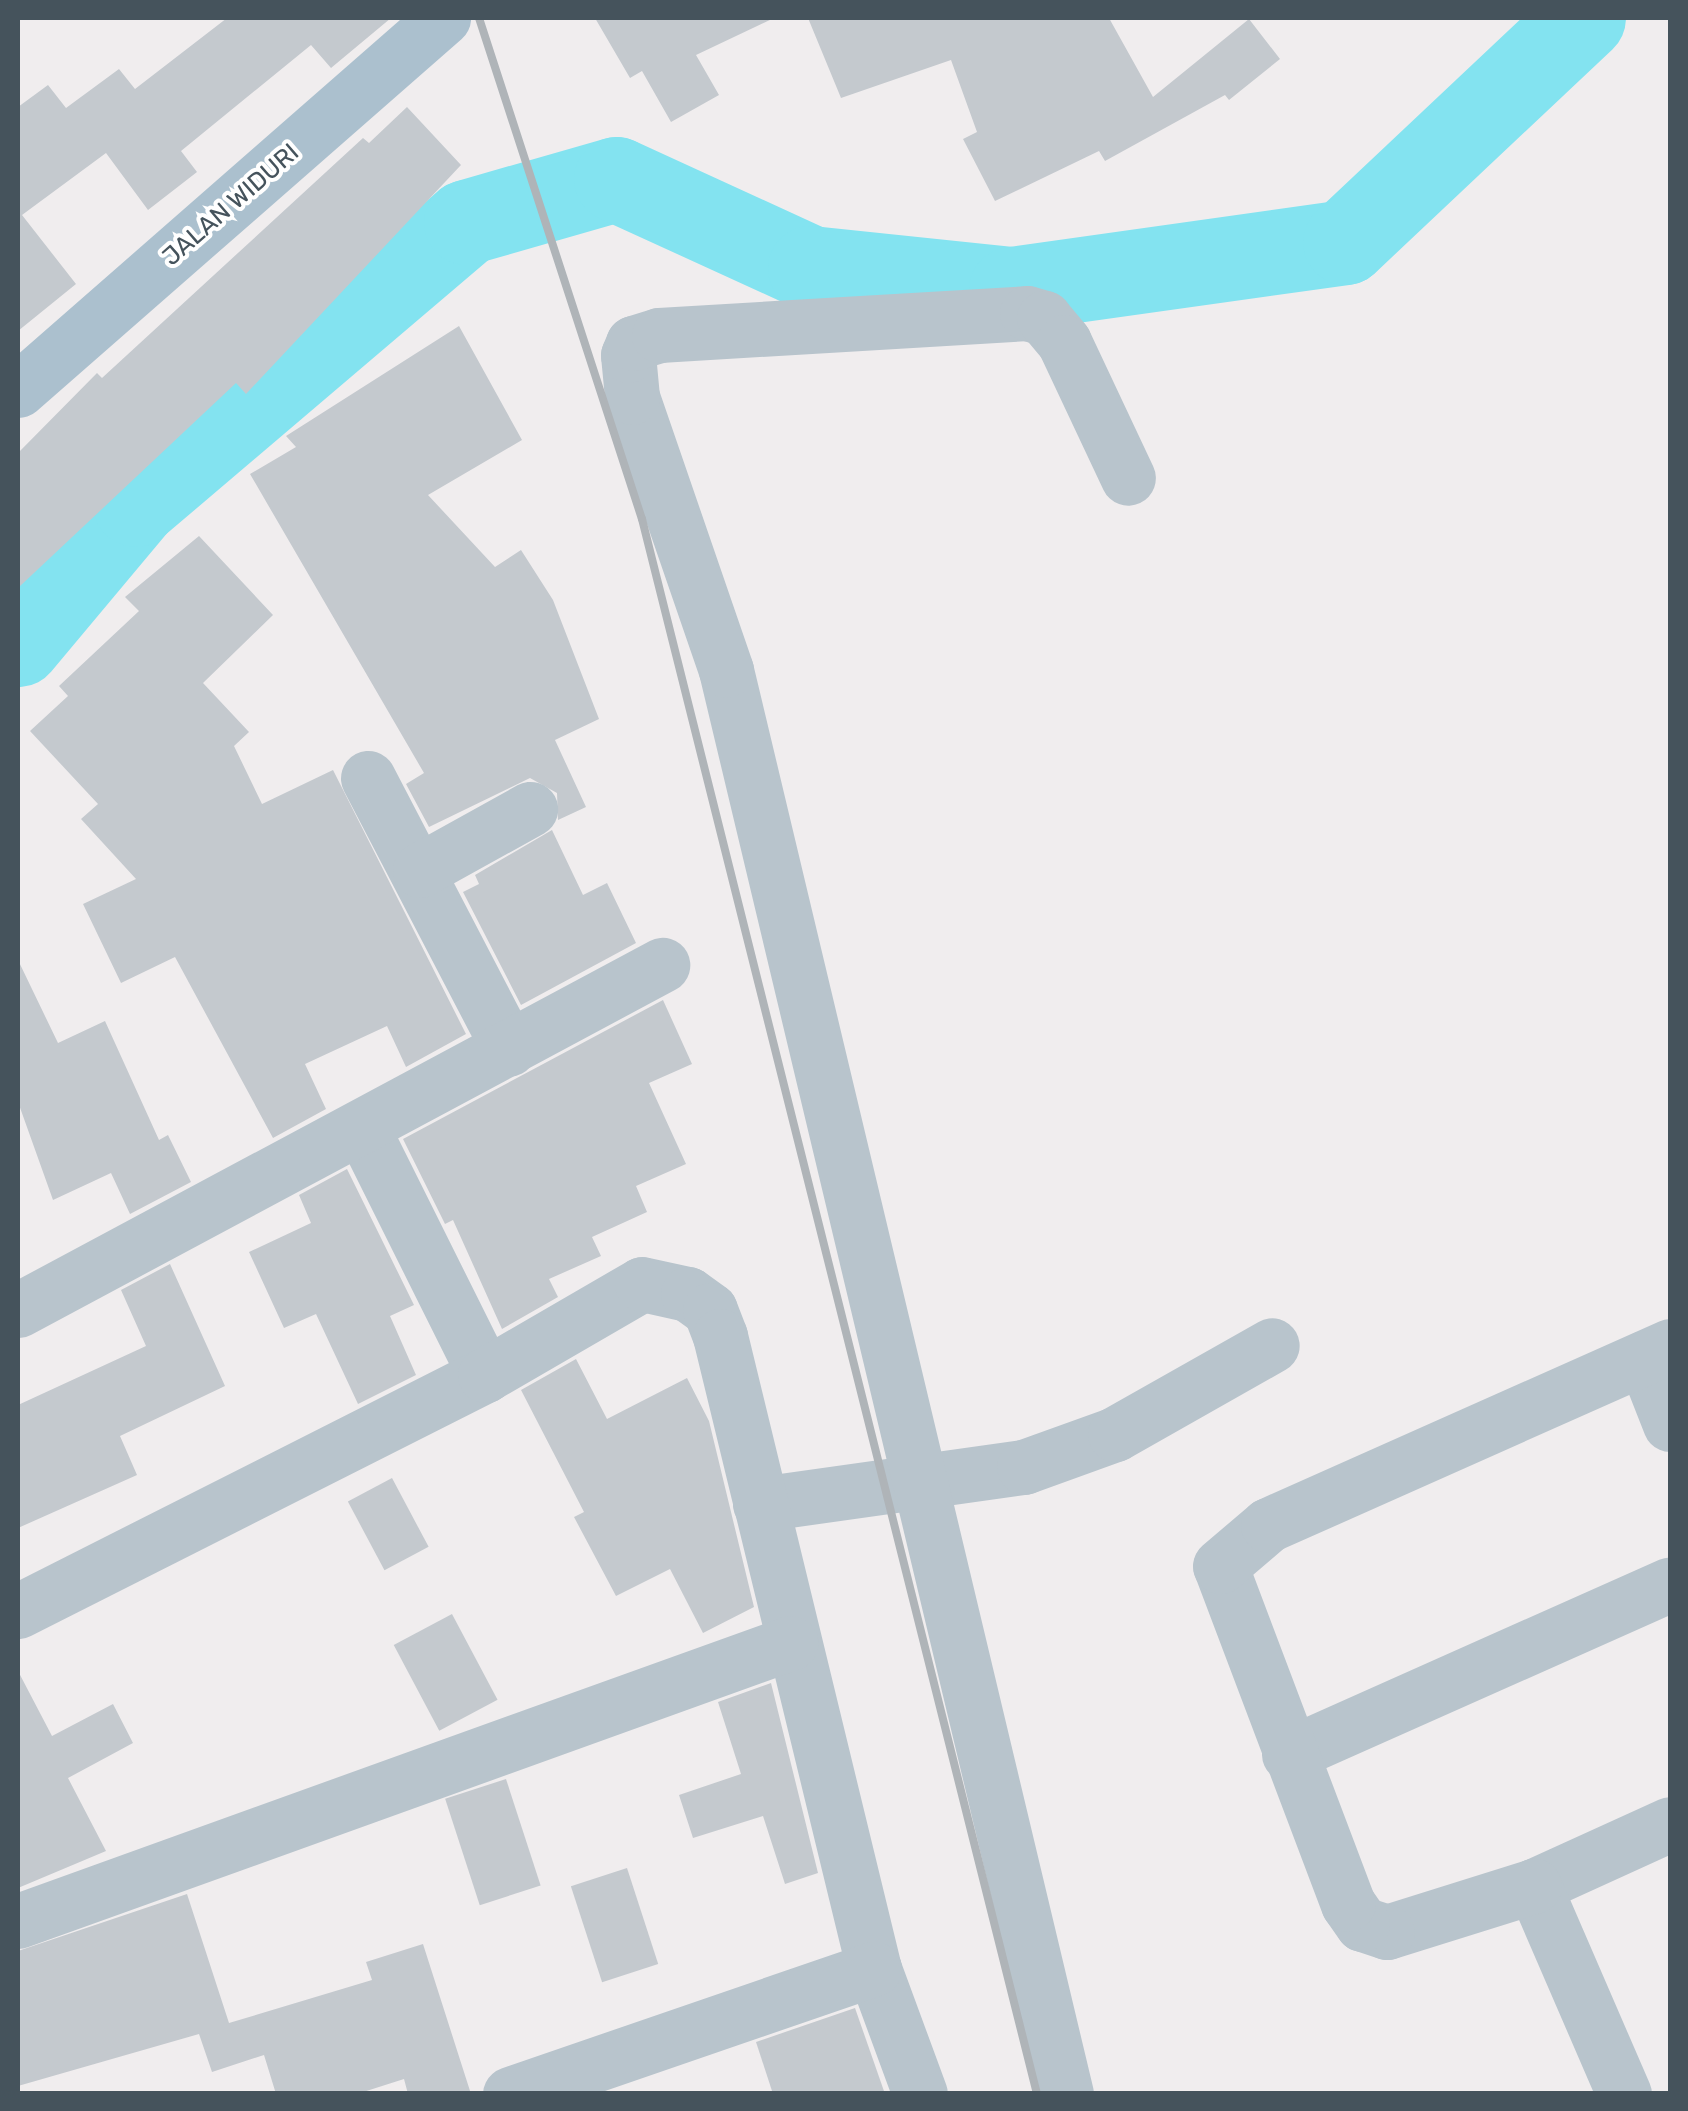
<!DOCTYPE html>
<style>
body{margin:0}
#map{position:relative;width:1688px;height:2111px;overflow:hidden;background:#f0edee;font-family:Rubik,sans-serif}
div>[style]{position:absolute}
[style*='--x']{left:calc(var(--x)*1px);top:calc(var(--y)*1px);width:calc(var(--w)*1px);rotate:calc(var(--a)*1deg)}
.river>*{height:85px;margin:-42.5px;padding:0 42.5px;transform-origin:42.5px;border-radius:42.5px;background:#83e3f0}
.building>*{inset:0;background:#c4c9ce;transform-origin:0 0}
.minor>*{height:55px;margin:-27.5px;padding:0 27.5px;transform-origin:27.5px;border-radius:27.5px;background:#b8c4cc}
.major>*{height:55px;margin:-27.5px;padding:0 27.5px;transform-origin:27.5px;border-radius:27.5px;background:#abc0ce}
.rail>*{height:8px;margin:-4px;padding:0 4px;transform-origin:4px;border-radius:4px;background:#afb4b8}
span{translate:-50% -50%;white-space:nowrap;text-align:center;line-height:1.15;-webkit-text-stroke:8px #fff;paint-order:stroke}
.street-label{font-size:25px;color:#45535c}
.frame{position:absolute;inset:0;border:20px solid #45535c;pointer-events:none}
</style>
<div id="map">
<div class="river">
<i style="--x:18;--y:644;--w:182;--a:-50.1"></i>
<i style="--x:135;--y:504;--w:435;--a:-40.4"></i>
<i style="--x:466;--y:222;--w:156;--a:-16"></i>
<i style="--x:616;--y:179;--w:213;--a:24.6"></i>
<i style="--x:810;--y:268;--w:202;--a:6"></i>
<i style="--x:1011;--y:289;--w:337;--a:-8"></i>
<i style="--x:1345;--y:242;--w:327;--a:-43.3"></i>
</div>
<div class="building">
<i style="clip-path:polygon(227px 18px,391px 18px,331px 68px,311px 45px,181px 151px,197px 172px,148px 210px,106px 153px,22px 215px,76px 284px,18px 331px,18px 107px,48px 85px,66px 108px,119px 69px,135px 89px)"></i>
<i style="clip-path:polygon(595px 18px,774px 18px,696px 55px,719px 95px,671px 122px,642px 71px,630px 78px)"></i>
<i style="clip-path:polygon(808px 18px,1109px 18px,1153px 97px,1249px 19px,1280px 59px,1229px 100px,1225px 95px,1105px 161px,1099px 151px,995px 201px,963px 139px,977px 132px,951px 60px,841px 98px)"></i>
<i style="clip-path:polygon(407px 107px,461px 165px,246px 394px,236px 383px,18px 588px,18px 453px,97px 373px,102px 378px,363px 138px,369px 143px)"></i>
<i style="clip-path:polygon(459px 326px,522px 440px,428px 495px,495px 567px,521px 550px,553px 600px,599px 719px,555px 740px,586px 807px,558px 820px,557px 793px,530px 778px,429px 827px,406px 784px,424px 773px,250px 474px,296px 447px,286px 436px)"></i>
<i style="clip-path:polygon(199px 536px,273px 615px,203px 683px,249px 732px,234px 746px,262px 804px,333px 770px,466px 1034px,406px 1067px,387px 1026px,305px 1064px,326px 1109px,273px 1138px,175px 957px,121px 983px,83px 904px,136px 879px,81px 819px,98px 804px,30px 731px,68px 696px,59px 686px,139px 611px,125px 597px)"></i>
<i style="clip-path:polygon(552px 830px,583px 895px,607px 883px,636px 943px,521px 1005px,463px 892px,479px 884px,475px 875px)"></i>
<i style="clip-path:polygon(18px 960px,58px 1043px,105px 1021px,159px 1140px,168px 1135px,191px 1182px,130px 1214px,111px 1173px,53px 1200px,18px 1102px)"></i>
<i style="clip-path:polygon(663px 1000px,692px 1064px,649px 1083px,686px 1164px,636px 1186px,647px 1212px,592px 1237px,601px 1256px,549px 1279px,558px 1297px,502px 1329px,453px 1220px,445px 1224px,403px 1139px)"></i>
<i style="clip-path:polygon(347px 1169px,414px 1305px,390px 1316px,416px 1375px,358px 1404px,316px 1314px,284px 1328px,249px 1252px,311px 1223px,299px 1195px)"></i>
<i style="clip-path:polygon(170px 1264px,225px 1386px,120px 1436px,137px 1475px,18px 1528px,18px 1405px,146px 1346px,121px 1290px)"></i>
<i style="clip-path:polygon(576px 1359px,607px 1419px,687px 1378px,709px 1421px,754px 1607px,703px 1633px,670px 1569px,616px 1596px,574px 1517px,584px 1512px,521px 1390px)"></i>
<i style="left:392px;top:1478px;width:78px;height:50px;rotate:62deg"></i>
<i style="left:452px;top:1614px;width:97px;height:66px;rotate:62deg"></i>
<i style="clip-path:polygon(18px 1671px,52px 1736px,113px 1704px,133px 1743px,68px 1778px,106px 1851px,18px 1888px)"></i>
<i style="clip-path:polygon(771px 1683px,818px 1873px,785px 1884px,763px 1816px,693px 1838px,679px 1795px,741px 1774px,718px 1702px)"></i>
<i style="left:506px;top:1779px;width:112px;height:64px;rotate:72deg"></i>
<i style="left:627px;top:1868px;width:101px;height:59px;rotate:72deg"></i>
<i style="clip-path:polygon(187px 1894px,229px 2023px,372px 1980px,366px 1962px,423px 1944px,471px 2094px,408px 2094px,404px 2079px,357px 2094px,276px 2094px,264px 2055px,212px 2072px,199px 2034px,18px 2086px,18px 1951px)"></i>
<i style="clip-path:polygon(855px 2008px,885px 2094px,773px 2094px,756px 2042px)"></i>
</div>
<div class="minor">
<i style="--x:368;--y:778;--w:305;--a:62.5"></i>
<i style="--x:420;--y:870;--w:126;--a:-29"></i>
<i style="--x:363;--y:1130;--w:274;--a:63.5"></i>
<i style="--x:18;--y:1310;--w:731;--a:-28.18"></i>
<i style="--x:1644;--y:1358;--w:71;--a:68.5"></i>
<i style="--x:760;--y:1504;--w:267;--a:-8"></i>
<i style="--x:1024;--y:1467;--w:97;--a:-19.9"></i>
<i style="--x:1115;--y:1434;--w:180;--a:-29.5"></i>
<i style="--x:18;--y:1611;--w:523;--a:-26.81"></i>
<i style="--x:485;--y:1375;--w:181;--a:-30.1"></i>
<i style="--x:642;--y:1284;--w:47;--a:12.3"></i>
<i style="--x:688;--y:1294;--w:27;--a:36"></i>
<i style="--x:710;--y:1310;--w:28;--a:69"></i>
<i style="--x:720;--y:1336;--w:651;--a:76.33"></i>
<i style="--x:874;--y:1969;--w:133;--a:69.8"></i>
<i style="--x:1289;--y:1754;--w:417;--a:-24"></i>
<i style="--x:1534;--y:1886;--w:149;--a:-24.5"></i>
<i style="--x:18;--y:1921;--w:821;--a:-19.8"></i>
<i style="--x:510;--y:2094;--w:385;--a:-19"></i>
<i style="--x:1066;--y:2094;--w:1464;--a:-103.43"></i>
<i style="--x:726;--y:670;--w:289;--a:-109"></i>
<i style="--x:632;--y:397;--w:42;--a:-95.4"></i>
<i style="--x:628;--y:355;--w:13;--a:-67"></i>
<i style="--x:633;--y:343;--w:27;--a:-17"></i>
<i style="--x:659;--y:335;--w:369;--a:-3.4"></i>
<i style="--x:1027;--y:313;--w:18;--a:16"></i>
<i style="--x:1044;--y:318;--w:31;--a:50"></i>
<i style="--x:1064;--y:342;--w:150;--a:64.8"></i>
<i style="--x:1624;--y:2094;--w:227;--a:-113.4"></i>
<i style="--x:1534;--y:1886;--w:154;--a:162.6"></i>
<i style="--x:1387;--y:1932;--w:26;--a:-162"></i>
<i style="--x:1362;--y:1924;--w:24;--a:-125"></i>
<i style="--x:1348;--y:1904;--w:361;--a:-110.7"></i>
<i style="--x:1220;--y:1566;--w:63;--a:-40.5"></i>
<i style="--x:1268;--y:1525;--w:440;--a:-24"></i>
</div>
<div class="major">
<i style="--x:18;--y:390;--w:565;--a:-41.2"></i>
</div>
<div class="rail">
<i style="--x:479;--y:18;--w:527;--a:71.98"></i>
<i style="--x:642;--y:519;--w:1624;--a:75.92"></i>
</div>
<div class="street-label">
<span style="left:231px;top:205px;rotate:-41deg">JALAN WIDURI</span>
</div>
<div class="frame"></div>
</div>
